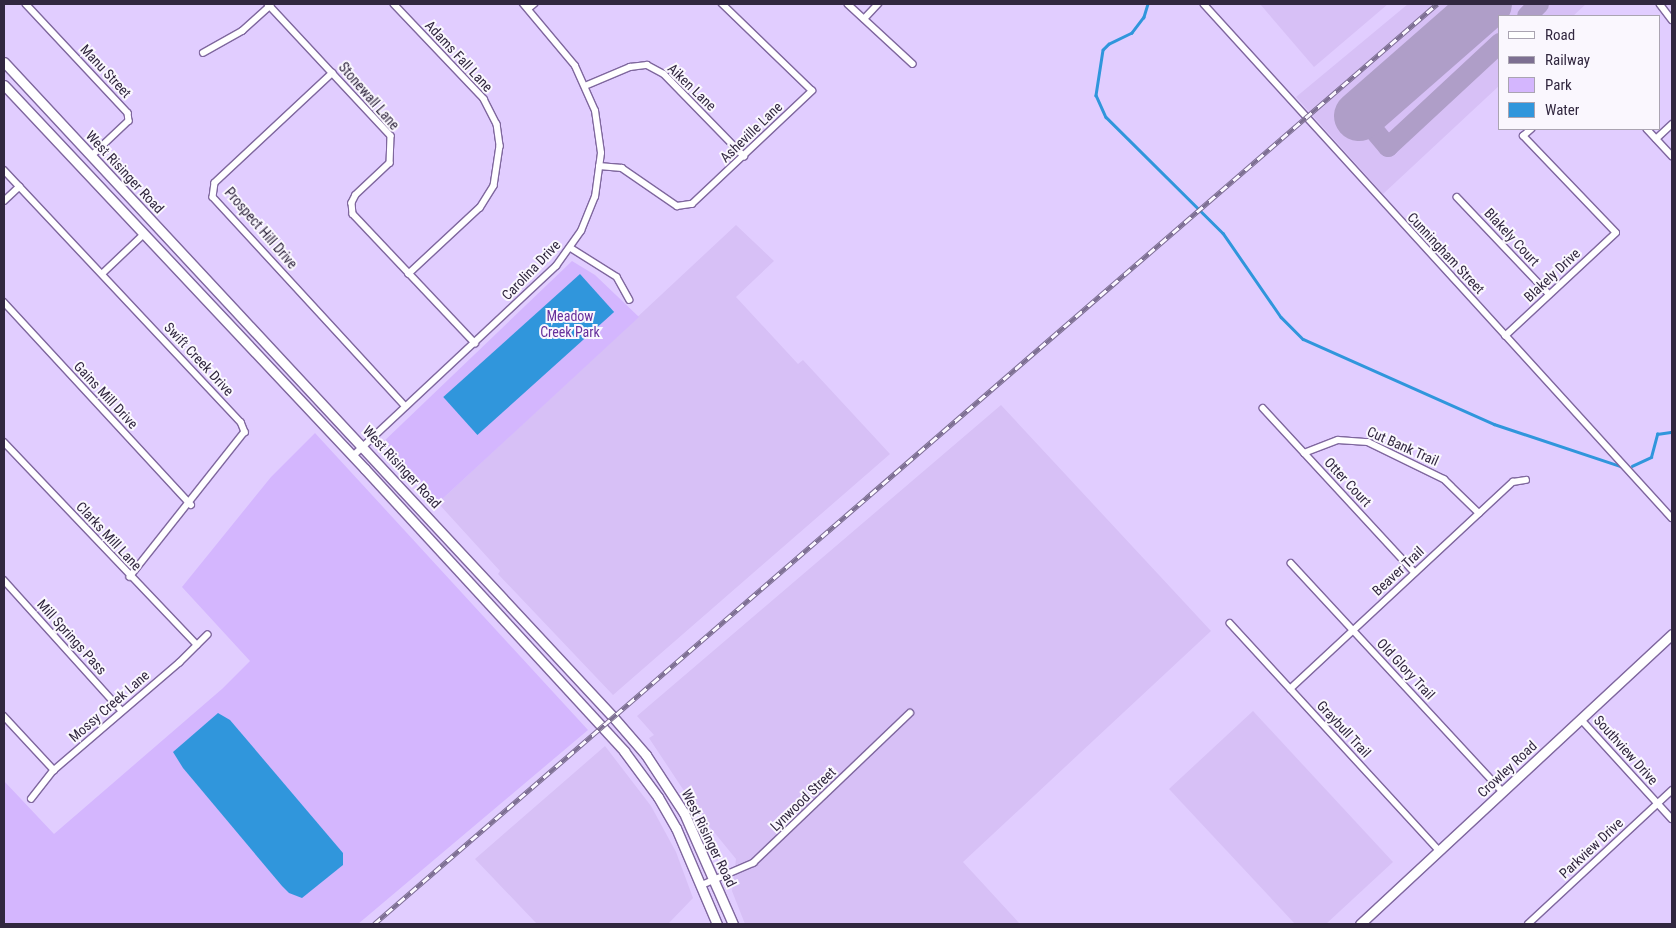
<!DOCTYPE html>
<style>
body{margin:0}
#map{position:relative;width:1676px;height:928px;overflow:hidden;background:#e1cdff;font-family:"Roboto Condensed",sans-serif}
div>[style]{position:absolute}
[style*='--x']{left:calc(var(--x)*1px);top:calc(var(--y)*1px);width:calc(var(--w)*1px);rotate:calc(var(--a)*1deg)}
.built>*{inset:0;background:#d7c0f6}
.green>*{inset:0;background:#d4b6fe}
.water>*{inset:0;background:#3096dc;transform-origin:0 0}
.stream>*{height:2.5px;margin:-1.25px;padding:0 1.25px;transform-origin:1.25px;border-radius:1.25px;background:#3096dc}
.taxiway>*{height:20px;margin:-10px;padding:0 10px;transform-origin:10px;border-radius:10px;background:#af9ec8}
.runway>*{height:50px;margin:-25px;padding:0 25px;transform-origin:25px;border-radius:25px;background:#af9ec8}
.roads{filter:drop-shadow(1px 0 #7f679e) drop-shadow(-1px 0 #7f679e) drop-shadow(0 1px #7f679e) drop-shadow(0 -1px #7f679e)}
.street>*{height:5.5px;margin:-2.75px;padding:0 2.75px;transform-origin:2.75px;border-radius:2.75px;background:#fff}
.secondary>*{height:9px;margin:-4.5px;padding:0 4.5px;transform-origin:4.5px;border-radius:4.5px;background:#fff}
.rail>*{height:4.5px;margin-top:-2.25px;transform-origin:0;background:repeating-linear-gradient(90deg,#faf7fe 0 8px,#7d6f92 0 16px);box-sizing:border-box;border-block:1px solid #7d6f92}
span{translate:-50% -50%;white-space:nowrap;text-align:center;line-height:1.15;-webkit-text-stroke:4px #faf7fe;paint-order:stroke}
.street-label{font-size:14px;color:#31273f}
.park-label{font-size:14px;color:#67309c}
.frame{position:absolute;inset:0;border:5px solid #31273f;pointer-events:none}
.legend{position:absolute;left:1498px;top:15px;width:162px;height:115px;box-sizing:border-box;background:#faf7fe;border:1px solid #aaa4b2;margin:0;padding:6px 9px;list-style:none;font-size:15px;color:#31273f}
.legend li{display:flex;align-items:center;gap:10px;height:25px}
.legend b{width:25px;border:1px solid #aaa4b2}
</style>
<div id="map">
<div class="built">
<i style="clip-path:polygon(1260px 4px,1388px 4px,1314px 67px)"></i>
<i style="clip-path:polygon(1408px 4px,1586px 4px,1573px 16px,1500px 16px,1500px 85px,1383px 194px,1296px 97px)"></i>
<i style="clip-path:polygon(736px 225px,774px 261px,736px 297px,798px 364px,803px 360px,890px 454px,613px 695px,498px 574px,500px 571px,438px 503px)"></i>
<i style="clip-path:polygon(1001px 405px,1211px 631px,963px 862px,1020px 924px,745px 924px,732px 891px,736px 859px,700px 815px,649px 738px,654px 735px,637px 716px)"></i>
<i style="clip-path:polygon(1253px 711px,1393px 862px,1326px 924px,1295px 924px,1169px 789px)"></i>
<i style="clip-path:polygon(605px 746px,651px 806px,676px 852px,693px 898px,668px 924px,537px 924px,475px 859px)"></i>
</div>
<div class="green">
<i style="clip-path:polygon(572px 261px,595px 275px,639px 317px,438px 503px,380px 445px)"></i>
<i style="clip-path:polygon(315px 433px,588px 730px,358px 924px,4px 924px,4px 781px,54px 834px,222px 689px,250px 661px,182px 587px,271px 477px)"></i>
</div>
<div class="water">
<i style="left:580px;top:274px;width:51px;height:184px;rotate:48deg"></i>
<i style="clip-path:polygon(218px 713px,230px 720px,343px 853px,343px 865px,302px 898px,289px 893px,282px 886px,183px 768px,173px 752px)"></i>
</div>
<div class="stream">
<i style="--x:1148;--y:4;--w:14;--a:107"></i>
<i style="--x:1144;--y:17;--w:20;--a:127"></i>
<i style="--x:1132;--y:33;--w:25;--a:154"></i>
<i style="--x:1109;--y:44;--w:8;--a:135"></i>
<i style="--x:1103;--y:50;--w:46;--a:98.8"></i>
<i style="--x:1096;--y:95;--w:24;--a:66"></i>
<i style="--x:1106;--y:117;--w:165;--a:44.8"></i>
<i style="--x:1223;--y:233;--w:102;--a:55.4"></i>
<i style="--x:1281;--y:317;--w:31;--a:45"></i>
<i style="--x:1303;--y:339;--w:209;--a:24"></i>
<i style="--x:1494;--y:424;--w:133;--a:18.4"></i>
<i style="--x:1632;--y:466;--w:21;--a:-25"></i>
<i style="--x:1651;--y:457;--w:24;--a:-75"></i>
<i style="--x:1657;--y:434;--w:15;--a:-8"></i>
</div>
<div class="taxiway">
<i style="--x:1527;--y:16;--w:17;--a:-45"></i>
<i style="--x:1361;--y:115;--w:42;--a:49.8"></i>
<i style="--x:1388;--y:147;--w:153;--a:-42.9"></i>
</div>
<div class="runway">
<i style="--x:1359;--y:116;--w:170;--a:-41.2"></i>
</div>
<div class="roads">
<div class="street">
<i style="--x:26;--y:4;--w:149;--a:46.9"></i>
<i style="--x:128;--y:113;--w:8;--a:83"></i>
<i style="--x:129;--y:121;--w:51;--a:136.6"></i>
<i style="--x:268;--y:4;--w:180;--a:47"></i>
<i style="--x:391;--y:136;--w:27;--a:92"></i>
<i style="--x:390;--y:163;--w:47;--a:136.7"></i>
<i style="--x:356;--y:195;--w:9;--a:117"></i>
<i style="--x:352;--y:203;--w:11;--a:85"></i>
<i style="--x:353;--y:214;--w:178;--a:46.6"></i>
<i style="--x:394;--y:4;--w:131;--a:46.5"></i>
<i style="--x:484;--y:99;--w:28;--a:63"></i>
<i style="--x:497;--y:124;--w:22;--a:82"></i>
<i style="--x:500;--y:146;--w:40;--a:98.5"></i>
<i style="--x:494;--y:186;--w:26;--a:122"></i>
<i style="--x:480;--y:208;--w:97;--a:137.1"></i>
<i style="--x:848;--y:4;--w:88;--a:42.7"></i>
<i style="--x:1204;--y:4;--w:695;--a:47.68"></i>
<i style="--x:1660;--y:4;--w:20;--a:53"></i>
<i style="--x:528;--y:9;--w:8;--a:-40"></i>
<i style="--x:864;--y:19;--w:21;--a:-47"></i>
<i style="--x:203;--y:53;--w:45;--a:-29.4"></i>
<i style="--x:242;--y:31;--w:38;--a:-42"></i>
<i style="--x:333;--y:73;--w:161;--a:137"></i>
<i style="--x:215;--y:183;--w:14;--a:98"></i>
<i style="--x:213;--y:197;--w:284;--a:47.4"></i>
<i style="--x:585;--y:86;--w:49;--a:-22.9"></i>
<i style="--x:630;--y:67;--w:17;--a:-7"></i>
<i style="--x:647;--y:65;--w:19;--a:28"></i>
<i style="--x:664;--y:74;--w:115;--a:45.7"></i>
<i style="--x:1647;--y:129;--w:37;--a:47"></i>
<i style="--x:1656;--y:139;--w:22;--a:-43"></i>
<i style="--x:599;--y:166;--w:23;--a:5"></i>
<i style="--x:622;--y:168;--w:67;--a:34.6"></i>
<i style="--x:677;--y:206;--w:15;--a:-8"></i>
<i style="--x:692;--y:204;--w:165;--a:-43.3"></i>
<i style="--x:812;--y:91;--w:125;--a:-136"></i>
<i style="--x:4;--y:170;--w:346;--a:46.8"></i>
<i style="--x:241;--y:422;--w:11;--a:68"></i>
<i style="--x:245;--y:432;--w:185;--a:128.4"></i>
<i style="--x:1457;--y:197;--w:134;--a:46.5"></i>
<i style="--x:4;--y:201;--w:21;--a:-43"></i>
<i style="--x:571;--y:248;--w:54;--a:32.2"></i>
<i style="--x:617;--y:277;--w:26;--a:61"></i>
<i style="--x:102;--y:274;--w:58;--a:-43.6"></i>
<i style="--x:4;--y:302;--w:276;--a:47.3"></i>
<i style="--x:1505;--y:336;--w:151;--a:-42.9"></i>
<i style="--x:1616;--y:233;--w:134;--a:-133.8"></i>
<i style="--x:1523;--y:136;--w:11;--a:-41"></i>
<i style="--x:1263;--y:408;--w:224;--a:47.3"></i>
<i style="--x:4;--y:442;--w:280;--a:46.4"></i>
<i style="--x:1304;--y:453;--w:36;--a:-21"></i>
<i style="--x:1338;--y:440;--w:30;--a:4"></i>
<i style="--x:1368;--y:442;--w:85;--a:26"></i>
<i style="--x:1444;--y:479;--w:49;--a:44.2"></i>
<i style="--x:353;--y:456;--w:278;--a:-43.1"></i>
<i style="--x:556;--y:266;--w:43;--a:-54.5"></i>
<i style="--x:581;--y:231;--w:37;--a:-68"></i>
<i style="--x:595;--y:197;--w:44;--a:-82.2"></i>
<i style="--x:601;--y:153;--w:42;--a:-98.1"></i>
<i style="--x:595;--y:111;--w:49;--a:-114"></i>
<i style="--x:575;--y:66;--w:81;--a:-130"></i>
<i style="--x:1291;--y:563;--w:312;--a:47.2"></i>
<i style="--x:4;--y:580;--w:176;--a:48"></i>
<i style="--x:1230;--y:623;--w:310;--a:47.4"></i>
<i style="--x:1290;--y:689;--w:304;--a:-42.9"></i>
<i style="--x:1513;--y:482;--w:13;--a:-9"></i>
<i style="--x:4;--y:716;--w:74;--a:47.2"></i>
<i style="--x:1581;--y:719;--w:135;--a:47.7"></i>
<i style="--x:31;--y:799;--w:37;--a:-52"></i>
<i style="--x:54;--y:770;--w:165;--a:-40.6"></i>
<i style="--x:179;--y:663;--w:40;--a:-45"></i>
<i style="--x:702;--y:885;--w:56;--a:-23.3"></i>
<i style="--x:753;--y:863;--w:217;--a:-43.7"></i>
<i style="--x:1528;--y:924;--w:197;--a:-42.9"></i>
</div>
<div class="secondary">
<i style="--x:4;--y:62;--w:896;--a:47.08"></i>
<i style="--x:614;--y:718;--w:49;--a:49.1"></i>
<i style="--x:646;--y:755;--w:69;--a:56.8"></i>
<i style="--x:684;--y:813;--w:121;--a:66.2"></i>
<i style="--x:4;--y:85;--w:527;--a:46.77"></i>
<i style="--x:365;--y:469;--w:383;--a:47.4"></i>
<i style="--x:624;--y:751;--w:57;--a:53.5"></i>
<i style="--x:658;--y:797;--w:36;--a:60"></i>
<i style="--x:676;--y:828;--w:104;--a:66.9"></i>
<i style="--x:1360;--y:924;--w:426;--a:-42.9"></i>
</div>
</div>
<div class="rail">
<i style="--x:374;--y:924;--w:1406;--a:-40.88"></i>
</div>
<div class="street-label">
<span style="left:459px;top:56px;rotate:47deg">Adams Fall Lane</span>
<span style="left:106px;top:71px;rotate:47deg">Manu Street</span>
<span style="left:692px;top:87px;rotate:44deg">Aiken Lane</span>
<span style="left:369px;top:96px;rotate:49deg">Stonewall Lane</span>
<span style="left:751px;top:132px;rotate:-44deg">Asheville Lane</span>
<span style="left:125px;top:172px;rotate:47deg">West Risinger Road</span>
<span style="left:261px;top:228px;rotate:49deg">Prospect Hill Drive</span>
<span style="left:1512px;top:237px;rotate:47deg">Blakely Court</span>
<span style="left:1446px;top:253px;rotate:47deg">Cunningham Street</span>
<span style="left:531px;top:270px;rotate:-46deg">Carolina Drive</span>
<span style="left:1552px;top:275px;rotate:-43deg">Blakely Drive</span>
<span style="left:199px;top:359px;rotate:47deg">Swift Creek Drive</span>
<span style="left:106px;top:395px;rotate:47deg">Gains Mill Drive</span>
<span style="left:1403px;top:446px;rotate:24deg">Cut Bank Trail</span>
<span style="left:402px;top:467px;rotate:47deg">West Risinger Road</span>
<span style="left:1348px;top:482px;rotate:47deg">Otter Court</span>
<span style="left:109px;top:536px;rotate:47deg">Clarks Mill Lane</span>
<span style="left:1398px;top:571px;rotate:-43deg">Beaver Trail</span>
<span style="left:72px;top:637px;rotate:48deg">Mill Springs Pass</span>
<span style="left:1406px;top:669px;rotate:47deg">Old Glory Trail</span>
<span style="left:109px;top:706px;rotate:-41deg">Mossy Creek Lane</span>
<span style="left:1344px;top:729px;rotate:47deg">Graybull Trail</span>
<span style="left:1626px;top:750px;rotate:48deg">Southview Drive</span>
<span style="left:1507px;top:769px;rotate:-43deg">Crowley Road</span>
<span style="left:803px;top:799px;rotate:-44deg">Lynwood Street</span>
<span style="left:709px;top:838px;rotate:64deg">West Risinger Road</span>
<span style="left:1591px;top:848px;rotate:-43deg">Parkview Drive</span>
</div>
<div class="park-label">
<span style="left:570px;top:324px">Meadow<br>Creek Park</span>
</div>
<div class="frame"></div>
<ul class="legend">
<li><b style="height:6px;background:#fff"></b>Road</li>
<li><b style="height:6px;background:#7d6f92"></b>Railway</li>
<li><b style="height:14px;background:#d4b6fe"></b>Park</li>
<li><b style="height:14px;background:#3096dc"></b>Water</li>
</ul>
</div>
